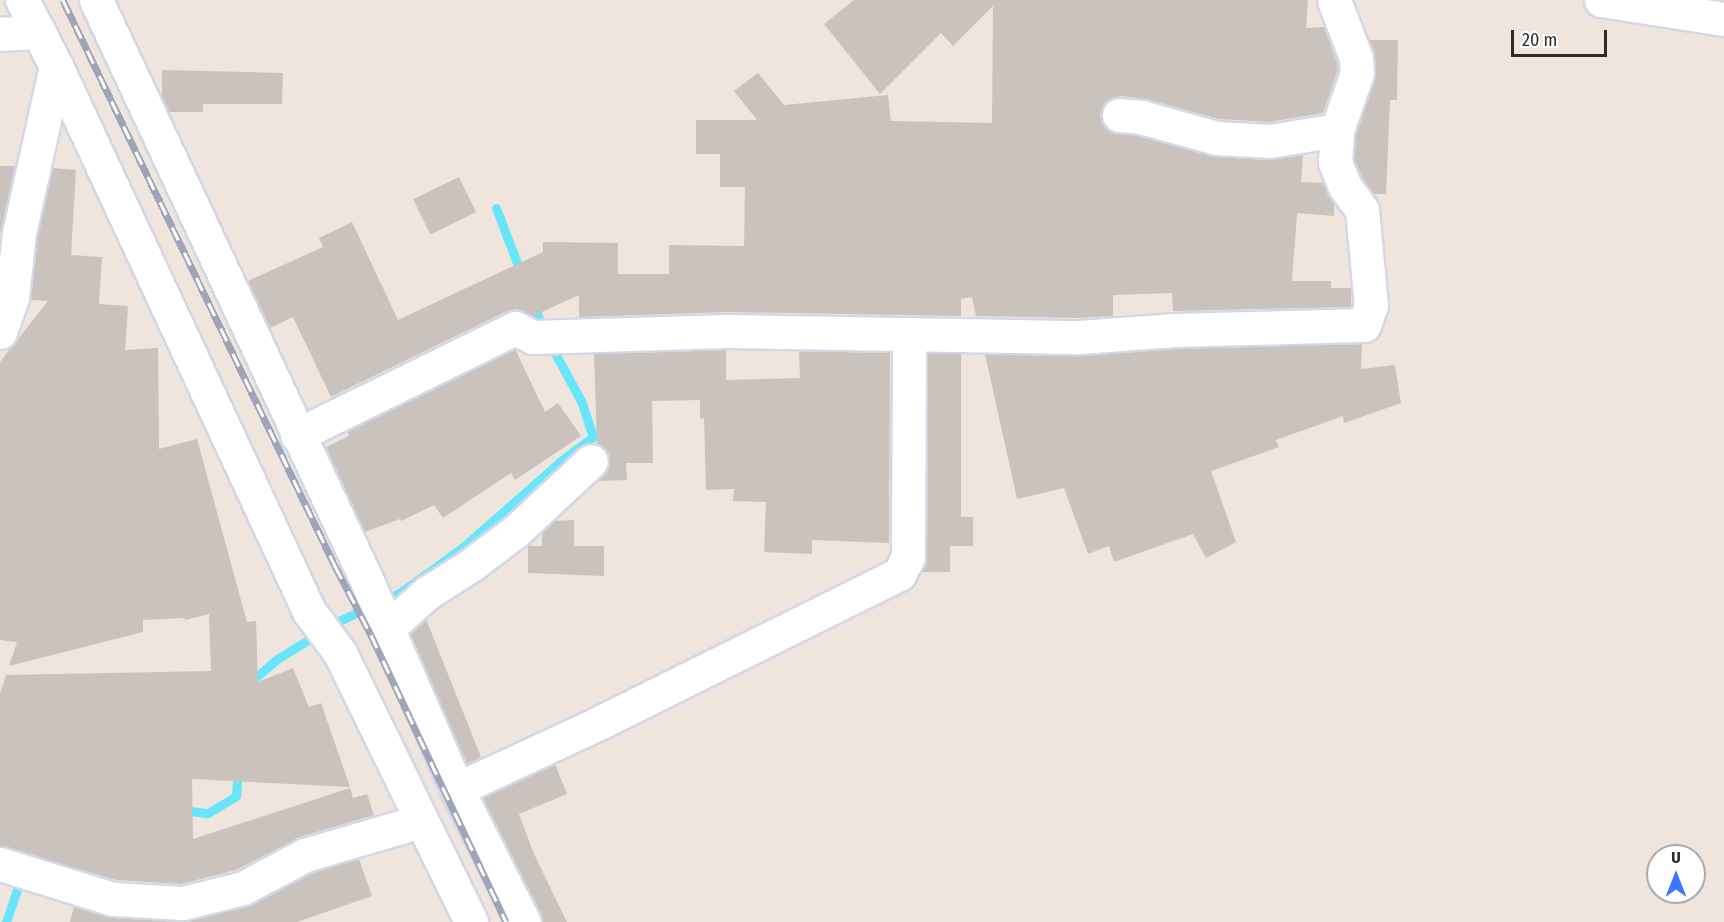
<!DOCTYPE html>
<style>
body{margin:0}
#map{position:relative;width:1724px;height:922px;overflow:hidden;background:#efe5dd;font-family:"Fira Sans Condensed",sans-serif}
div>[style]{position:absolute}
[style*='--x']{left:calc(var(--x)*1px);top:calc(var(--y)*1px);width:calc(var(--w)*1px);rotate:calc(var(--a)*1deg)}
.stream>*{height:9px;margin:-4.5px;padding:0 4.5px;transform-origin:4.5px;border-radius:4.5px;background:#67e5fa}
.building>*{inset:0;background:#cac2bc;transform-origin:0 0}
.roads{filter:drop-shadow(2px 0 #d2d8e6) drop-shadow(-2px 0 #d2d8e6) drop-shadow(0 2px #d2d8e6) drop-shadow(0 -2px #d2d8e6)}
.street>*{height:33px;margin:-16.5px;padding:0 16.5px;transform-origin:16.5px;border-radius:16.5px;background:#fff}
.rail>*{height:7px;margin-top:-3.5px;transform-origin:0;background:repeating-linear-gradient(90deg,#fff 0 14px,#9fa5b8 0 28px);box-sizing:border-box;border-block:2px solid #9fa5b8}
span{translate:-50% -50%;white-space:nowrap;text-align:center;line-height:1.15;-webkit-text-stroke:6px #fff;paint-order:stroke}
.north{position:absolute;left:1646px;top:844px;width:60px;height:60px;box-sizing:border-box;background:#fff;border:2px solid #ababab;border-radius:50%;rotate:0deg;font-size:16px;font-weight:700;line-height:24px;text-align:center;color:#2c2c2c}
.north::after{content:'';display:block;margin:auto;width:21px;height:27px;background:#3a76ff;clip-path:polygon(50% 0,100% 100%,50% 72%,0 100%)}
.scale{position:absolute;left:1511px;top:30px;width:96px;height:27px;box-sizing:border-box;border:3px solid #2c2c2c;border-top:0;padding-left:8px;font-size:18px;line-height:21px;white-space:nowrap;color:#2c2c2c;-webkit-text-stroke:4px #fff;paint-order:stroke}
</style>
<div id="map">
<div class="stream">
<i style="--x:496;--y:208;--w:70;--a:69"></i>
<i style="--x:533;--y:303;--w:31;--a:69"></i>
<i style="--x:250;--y:682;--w:35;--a:-40"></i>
<i style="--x:277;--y:659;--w:75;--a:-31.4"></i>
<i style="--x:341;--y:620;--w:65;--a:-24.6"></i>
<i style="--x:400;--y:593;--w:77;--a:-36"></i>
<i style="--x:462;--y:548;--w:133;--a:-41.3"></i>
<i style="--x:562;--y:460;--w:39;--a:-37"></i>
<i style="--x:593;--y:437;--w:38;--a:-108"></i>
<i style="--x:581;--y:401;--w:65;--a:-118.5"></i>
<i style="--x:182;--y:810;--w:26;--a:7"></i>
<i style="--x:208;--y:813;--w:33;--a:-31"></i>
<i style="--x:236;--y:796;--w:26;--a:-86"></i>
<i style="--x:6;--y:922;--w:83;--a:-71.1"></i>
</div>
<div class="building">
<i style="clip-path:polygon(854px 0,1308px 0,1306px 28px,1324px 27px,1337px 62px,1338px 70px,1323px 113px,1269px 122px,1219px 119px,1146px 99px,1121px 96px,1112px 98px,1104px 104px,1100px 114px,1102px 123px,1109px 131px,1138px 136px,1211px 156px,1269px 160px,1303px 155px,1301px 182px,1323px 183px,1334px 204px,1334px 216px,1297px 213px,1292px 281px,1331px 281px,1331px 288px,1351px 288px,1351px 307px,1173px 311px,1172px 293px,1113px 295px,1113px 316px,1079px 318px,976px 316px,972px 297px,961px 299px,961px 316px,726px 312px,579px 317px,579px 295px,533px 316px,516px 309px,507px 311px,331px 397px,293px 317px,270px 328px,248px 281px,323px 247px,319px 238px,352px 222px,398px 320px,543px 252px,543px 242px,618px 243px,618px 274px,669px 274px,669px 245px,744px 246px,745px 187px,720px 187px,720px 154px,696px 154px,696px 120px,757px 120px,734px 91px,758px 73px,784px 105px,888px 95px,891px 121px,992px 123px,993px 6px,953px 46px,941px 33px,880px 94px,824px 24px)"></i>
<i style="clip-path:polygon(1369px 40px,1398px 40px,1397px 100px,1390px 100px,1386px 194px,1373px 194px,1362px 178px,1354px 159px,1356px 134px,1376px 72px,1375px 56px)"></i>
<i style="clip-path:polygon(162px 70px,283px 73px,282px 104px,203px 104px,203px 112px,169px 112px,162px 97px)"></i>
<i style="clip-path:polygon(0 166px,15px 166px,0 234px)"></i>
<i style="clip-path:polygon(53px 168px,76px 170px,71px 255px,102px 257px,99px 304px,128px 306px,125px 350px,158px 348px,159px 449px,197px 439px,247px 622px,256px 621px,258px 682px,293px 668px,309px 707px,321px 703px,350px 787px,192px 779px,193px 839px,350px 788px,353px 798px,367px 794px,374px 815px,300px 837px,236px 870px,181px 884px,116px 880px,0 846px,0 694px,6px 675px,211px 671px,209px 614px,185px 620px,185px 618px,143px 620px,143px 632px,9px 666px,17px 642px,0 640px,0 362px,48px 301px,31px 300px,38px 236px)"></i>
<i style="left:459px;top:177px;width:39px;height:51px;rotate:64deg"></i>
<i style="clip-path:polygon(1362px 344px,1361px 369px,1395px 365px,1401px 403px,1344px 423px,1343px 416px,1276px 440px,1279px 447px,1211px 471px,1236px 542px,1206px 558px,1193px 534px,1114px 562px,1109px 546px,1088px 554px,1064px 488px,1017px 499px,985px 354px,1081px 356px,1176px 349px)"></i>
<i style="clip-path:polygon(515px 349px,545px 412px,558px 403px,581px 436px,515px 480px,511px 473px,443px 518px,434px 505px,401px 521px,400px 519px,365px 532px,326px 447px,349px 436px,347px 431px)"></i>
<i style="clip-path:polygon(726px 350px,726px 380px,800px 378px,799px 351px,890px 353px,889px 543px,812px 540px,812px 554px,764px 552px,766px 502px,733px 501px,734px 489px,706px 490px,704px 418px,700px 419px,700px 400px,652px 401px,653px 463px,626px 463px,627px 480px,598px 481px,609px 467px,609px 457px,605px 449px,597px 444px,594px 354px)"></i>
<i style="clip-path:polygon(928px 353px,961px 354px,961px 517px,973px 517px,973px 546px,950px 546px,950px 572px,921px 572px,927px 557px)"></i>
<i style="clip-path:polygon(574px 520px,574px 546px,604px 546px,604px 576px,528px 573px,528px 546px,542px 546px,542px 533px,555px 521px)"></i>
<i style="clip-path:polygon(426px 619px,481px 757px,467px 764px,410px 633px)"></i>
<i style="clip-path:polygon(555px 764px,567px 794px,519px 814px,534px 854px,567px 922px,543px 922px,482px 798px)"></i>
<i style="clip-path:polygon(359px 859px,372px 896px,297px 922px,70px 922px,74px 907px,112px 918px,188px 921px,248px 906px,312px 872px)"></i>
</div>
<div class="roads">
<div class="street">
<i style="--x:22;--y:0;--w:74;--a:62.7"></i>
<i style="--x:56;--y:66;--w:601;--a:65.1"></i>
<i style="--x:309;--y:611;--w:52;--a:53.6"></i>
<i style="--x:340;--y:653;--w:299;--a:64"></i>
<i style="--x:96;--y:0;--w:641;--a:64.99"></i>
<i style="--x:367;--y:581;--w:227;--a:66.6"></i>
<i style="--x:457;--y:789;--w:149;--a:63.3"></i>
<i style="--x:1601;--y:0;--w:124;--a:8.8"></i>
<i style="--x:0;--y:34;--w:39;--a:-3"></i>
<i style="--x:1119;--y:115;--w:22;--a:5"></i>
<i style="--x:1141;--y:117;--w:78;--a:15.6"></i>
<i style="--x:1216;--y:138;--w:54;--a:3.2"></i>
<i style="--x:1270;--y:141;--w:68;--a:-9.3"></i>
<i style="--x:0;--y:332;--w:36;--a:-71"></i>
<i style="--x:12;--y:298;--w:65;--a:-83.9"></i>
<i style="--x:19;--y:233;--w:171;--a:-77.5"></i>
<i style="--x:297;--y:435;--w:243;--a:-26.1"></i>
<i style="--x:515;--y:328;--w:20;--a:27"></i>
<i style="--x:533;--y:337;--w:194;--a:-1.8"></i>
<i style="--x:727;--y:331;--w:353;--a:1"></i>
<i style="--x:1080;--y:337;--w:95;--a:-4.2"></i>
<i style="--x:1175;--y:330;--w:189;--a:-1.5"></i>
<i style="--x:1364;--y:325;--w:21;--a:-71"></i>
<i style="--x:1371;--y:305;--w:95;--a:-95.4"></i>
<i style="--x:1362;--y:210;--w:29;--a:-126"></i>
<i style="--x:1345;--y:187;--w:27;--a:-112"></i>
<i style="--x:1335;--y:162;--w:32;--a:-86"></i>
<i style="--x:1337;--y:130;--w:60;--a:-70.7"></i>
<i style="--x:1357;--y:73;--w:15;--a:-94"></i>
<i style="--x:1356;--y:58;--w:62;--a:-110.8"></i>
<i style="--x:387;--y:629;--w:54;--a:-42"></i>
<i style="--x:427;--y:593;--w:52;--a:-32.5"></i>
<i style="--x:471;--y:565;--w:58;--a:-37.3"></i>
<i style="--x:517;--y:530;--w:101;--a:-43"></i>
<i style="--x:457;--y:789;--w:157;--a:-24.9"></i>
<i style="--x:599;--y:723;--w:335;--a:-26.4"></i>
<i style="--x:899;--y:574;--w:19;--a:-62"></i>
<i style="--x:908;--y:557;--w:223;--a:-89.7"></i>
<i style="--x:0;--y:864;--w:118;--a:17.2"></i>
<i style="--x:113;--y:899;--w:70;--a:3.3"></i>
<i style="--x:183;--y:903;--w:62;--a:-14"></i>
<i style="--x:243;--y:888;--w:70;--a:-28"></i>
<i style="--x:305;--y:855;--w:121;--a:-16.3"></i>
</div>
</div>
<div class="rail">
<i style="--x:63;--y:0;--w:628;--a:64.33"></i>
<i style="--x:335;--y:566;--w:78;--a:62.4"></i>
<i style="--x:371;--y:635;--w:317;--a:64.8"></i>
</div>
<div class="north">U</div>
<div class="scale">20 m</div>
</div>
